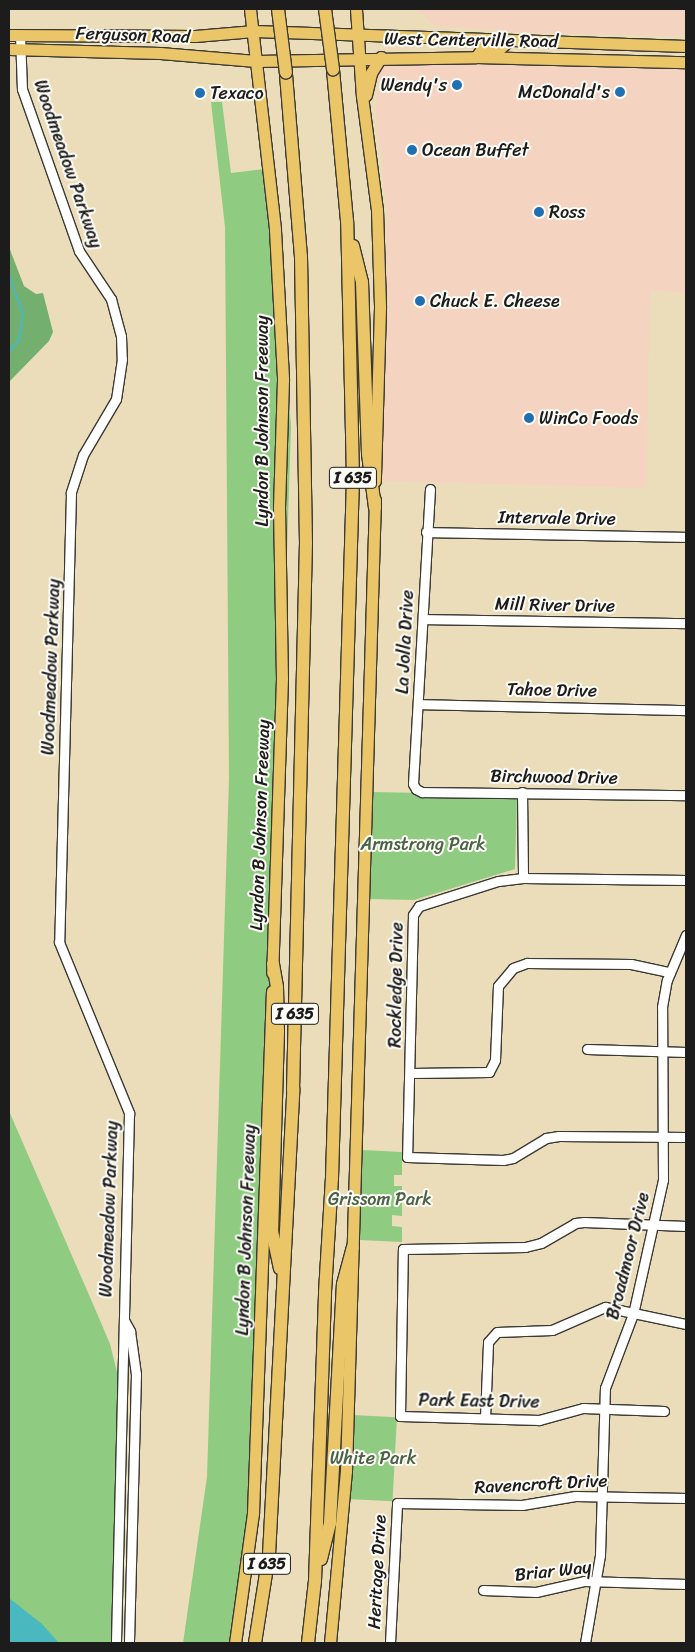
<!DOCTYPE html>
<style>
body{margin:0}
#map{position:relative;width:695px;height:1652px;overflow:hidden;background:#ebddb9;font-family:Sriracha,sans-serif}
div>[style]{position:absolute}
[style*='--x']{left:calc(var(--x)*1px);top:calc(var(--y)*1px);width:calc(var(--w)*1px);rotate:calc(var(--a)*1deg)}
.built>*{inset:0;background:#f5d3c1}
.green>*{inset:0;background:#8fcc82;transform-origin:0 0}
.forest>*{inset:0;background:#73b070}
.water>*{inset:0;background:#49b8bf}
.stream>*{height:2px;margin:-1px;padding:0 1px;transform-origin:1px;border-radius:1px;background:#49b8bf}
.roads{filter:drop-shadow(1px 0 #3b3934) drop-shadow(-1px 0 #3b3934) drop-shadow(0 1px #3b3934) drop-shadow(0 -1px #3b3934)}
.minor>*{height:9px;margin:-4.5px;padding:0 4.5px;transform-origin:4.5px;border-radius:4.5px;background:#fff}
.major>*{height:11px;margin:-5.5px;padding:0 5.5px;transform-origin:5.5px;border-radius:5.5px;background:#ebc669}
.highway>*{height:12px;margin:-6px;padding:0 6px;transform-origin:6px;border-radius:6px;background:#ebc669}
.bridges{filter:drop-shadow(1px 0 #3b3934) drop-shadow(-1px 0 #3b3934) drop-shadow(0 1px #3b3934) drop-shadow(0 -1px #3b3934)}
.highway-bridge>*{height:12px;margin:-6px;padding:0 6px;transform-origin:6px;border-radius:6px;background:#ebc669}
.dots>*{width:14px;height:14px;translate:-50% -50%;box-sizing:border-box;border:2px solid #fdfcf7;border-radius:50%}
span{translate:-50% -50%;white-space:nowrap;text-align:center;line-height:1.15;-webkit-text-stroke:4px #fdfcf7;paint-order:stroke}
.shield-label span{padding:1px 4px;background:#fdfcf7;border:1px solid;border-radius:4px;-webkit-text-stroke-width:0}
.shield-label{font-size:16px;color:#1c1c1c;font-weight:700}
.street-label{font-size:18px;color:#1c1c1c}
.poi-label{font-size:18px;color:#1c1c1c}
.right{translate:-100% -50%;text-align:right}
.left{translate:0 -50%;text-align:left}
.park-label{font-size:18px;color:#4a6245}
.frame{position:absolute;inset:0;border:10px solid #1c1c1c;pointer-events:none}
</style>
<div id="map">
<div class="built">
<i style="clip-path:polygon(417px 9px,686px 9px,686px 36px,530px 33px,435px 26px)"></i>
<i style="clip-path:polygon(388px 61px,686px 66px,686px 292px,650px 291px,646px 488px,381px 481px,387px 210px,376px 113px,380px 65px)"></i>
</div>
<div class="green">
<i style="clip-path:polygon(211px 102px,222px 102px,231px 173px,264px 169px,270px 184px,291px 426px,256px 1532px,239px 1643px,183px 1643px,207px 1477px,229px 779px,225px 227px)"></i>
<i style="clip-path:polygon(373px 792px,517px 795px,515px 869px,414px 900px,369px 899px)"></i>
<i style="clip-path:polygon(9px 1111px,96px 1311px,110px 1344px,120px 1384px,112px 1643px,9px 1643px)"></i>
<i style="clip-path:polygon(362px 1150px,402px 1152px,402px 1175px,394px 1175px,394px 1186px,402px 1186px,402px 1216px,392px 1215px,392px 1226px,402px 1227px,402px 1242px,359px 1240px)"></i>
<i style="left:352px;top:1415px;width:45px;height:84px;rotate:3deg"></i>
</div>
<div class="forest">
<i style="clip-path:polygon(9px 247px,24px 286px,36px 294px,43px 293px,53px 332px,49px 341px,9px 382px)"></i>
</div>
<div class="water">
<i style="clip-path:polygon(9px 1598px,42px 1624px,59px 1643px,9px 1643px)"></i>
</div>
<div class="stream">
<i style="--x:9;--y:275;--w:41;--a:70.3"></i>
<i style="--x:23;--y:314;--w:26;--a:99"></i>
<i style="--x:19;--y:340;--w:16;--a:130"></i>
</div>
<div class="roads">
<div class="minor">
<i style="--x:20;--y:35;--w:54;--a:87.9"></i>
<i style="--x:22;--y:89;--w:172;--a:70.6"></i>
<i style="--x:79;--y:251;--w:58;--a:56.3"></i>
<i style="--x:111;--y:299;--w:38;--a:75"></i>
<i style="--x:121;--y:336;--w:23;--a:88"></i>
<i style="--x:122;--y:359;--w:40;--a:98.5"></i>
<i style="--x:116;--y:399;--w:65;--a:120.5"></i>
<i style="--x:83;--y:455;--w:40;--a:108"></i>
<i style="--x:71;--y:493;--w:449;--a:91.5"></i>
<i style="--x:59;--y:942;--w:185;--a:67.7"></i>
<i style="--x:129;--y:1113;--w:530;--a:91.41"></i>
<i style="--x:430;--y:489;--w:295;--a:93.3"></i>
<i style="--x:413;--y:784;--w:6;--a:59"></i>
<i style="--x:416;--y:789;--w:7;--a:27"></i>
<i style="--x:422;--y:792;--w:264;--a:0.7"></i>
<i style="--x:426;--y:532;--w:260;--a:1.1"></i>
<i style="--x:423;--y:619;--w:263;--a:0.9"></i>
<i style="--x:418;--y:704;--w:268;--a:1.3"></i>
<i style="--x:522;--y:792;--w:86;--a:89.3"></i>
<i style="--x:686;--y:880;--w:163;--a:-179.3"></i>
<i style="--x:523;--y:878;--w:25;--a:173"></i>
<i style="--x:498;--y:881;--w:83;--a:162.4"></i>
<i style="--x:419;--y:906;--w:11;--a:124"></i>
<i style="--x:413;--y:915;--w:242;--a:91.4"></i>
<i style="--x:407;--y:1157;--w:96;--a:1.8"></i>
<i style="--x:503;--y:1160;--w:10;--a:-11"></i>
<i style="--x:513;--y:1158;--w:39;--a:-31"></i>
<i style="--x:546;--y:1138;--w:13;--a:-9"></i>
<i style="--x:559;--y:1136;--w:127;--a:0.5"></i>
<i style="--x:587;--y:1049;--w:99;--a:1.7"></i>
<i style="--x:411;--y:1073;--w:78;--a:-0.7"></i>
<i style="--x:489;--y:1072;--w:13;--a:-63"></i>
<i style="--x:495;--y:1060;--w:74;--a:-87.7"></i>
<i style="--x:498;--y:986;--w:23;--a:-50"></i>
<i style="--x:513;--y:968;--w:15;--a:-20"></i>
<i style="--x:527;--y:963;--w:104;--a:0.6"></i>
<i style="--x:631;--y:964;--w:40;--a:12"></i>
<i style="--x:124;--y:1320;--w:13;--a:61"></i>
<i style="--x:130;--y:1331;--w:43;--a:82.1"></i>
<i style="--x:136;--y:1374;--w:269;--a:91.5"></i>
<i style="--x:664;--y:1411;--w:81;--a:-177.9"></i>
<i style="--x:583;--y:1408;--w:46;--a:164.7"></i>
<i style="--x:539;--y:1420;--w:139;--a:-178.4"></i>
<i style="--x:400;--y:1416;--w:167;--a:-89"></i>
<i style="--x:403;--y:1249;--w:122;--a:-0.9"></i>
<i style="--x:525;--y:1247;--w:16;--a:-14"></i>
<i style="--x:541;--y:1243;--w:39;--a:-30"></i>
<i style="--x:575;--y:1223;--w:9;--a:-6"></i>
<i style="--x:584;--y:1222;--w:102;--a:2.2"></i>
<i style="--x:485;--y:1418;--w:76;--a:-87.7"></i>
<i style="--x:488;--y:1342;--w:13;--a:-48"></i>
<i style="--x:497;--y:1332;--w:55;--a:-2.1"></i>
<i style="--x:552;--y:1330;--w:58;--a:-23.5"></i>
<i style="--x:605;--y:1307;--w:83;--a:11.9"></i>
<i style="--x:483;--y:1590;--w:53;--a:2.2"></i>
<i style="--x:536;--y:1592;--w:49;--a:-12.9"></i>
<i style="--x:584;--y:1581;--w:102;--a:1.7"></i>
<i style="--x:390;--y:1643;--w:140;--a:-87.1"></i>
<i style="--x:397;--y:1503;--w:125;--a:0.9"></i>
<i style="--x:522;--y:1505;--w:54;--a:-9.6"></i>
<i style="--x:575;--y:1496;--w:111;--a:1"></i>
<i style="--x:585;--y:1643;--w:89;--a:-80.3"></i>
<i style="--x:600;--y:1555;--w:167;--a:-88.3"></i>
<i style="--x:605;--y:1388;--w:79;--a:-69.3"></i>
<i style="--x:633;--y:1314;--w:137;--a:-77.4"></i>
<i style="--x:663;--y:1180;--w:173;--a:-90.3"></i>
<i style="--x:662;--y:1007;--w:27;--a:-80"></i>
<i style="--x:667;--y:980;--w:49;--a:-67.1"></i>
</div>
<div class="major">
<i style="--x:250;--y:9;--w:222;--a:83.5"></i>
<i style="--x:275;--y:230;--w:150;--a:86.9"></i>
<i style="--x:283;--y:380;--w:127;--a:91.8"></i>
<i style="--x:279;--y:507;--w:171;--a:89"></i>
<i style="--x:282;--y:678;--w:295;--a:91.9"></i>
<i style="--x:356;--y:9;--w:87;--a:86.1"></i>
<i style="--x:362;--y:96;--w:115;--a:82.5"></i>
<i style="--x:377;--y:210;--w:98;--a:88.2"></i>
<i style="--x:380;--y:308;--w:173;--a:91.7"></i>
<i style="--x:9;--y:35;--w:186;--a:0.3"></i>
<i style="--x:195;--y:36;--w:59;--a:-4.8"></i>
<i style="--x:254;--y:31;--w:432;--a:2"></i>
<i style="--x:9;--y:49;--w:151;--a:1.5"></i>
<i style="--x:160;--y:53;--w:96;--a:4.8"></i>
<i style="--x:256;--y:61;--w:220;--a:-1"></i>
<i style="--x:476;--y:57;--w:210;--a:1.4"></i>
<i style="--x:476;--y:57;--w:9;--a:-54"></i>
<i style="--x:481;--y:50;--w:18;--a:-3"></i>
<i style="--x:499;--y:49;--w:11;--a:-41"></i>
<i style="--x:366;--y:95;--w:23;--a:-77"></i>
<i style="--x:371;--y:73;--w:19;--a:-58"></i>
<i style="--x:235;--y:1643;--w:131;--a:-82.1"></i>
<i style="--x:253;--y:1513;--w:522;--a:-87.92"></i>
<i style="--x:330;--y:1643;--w:173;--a:-84.7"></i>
<i style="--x:346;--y:1471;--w:972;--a:-88.29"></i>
</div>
<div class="highway">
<i style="--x:353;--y:246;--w:37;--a:76"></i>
<i style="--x:362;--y:282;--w:172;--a:88"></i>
<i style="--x:368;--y:454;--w:54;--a:82.6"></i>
<i style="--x:273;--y:964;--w:23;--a:80"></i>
<i style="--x:277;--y:987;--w:45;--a:88.7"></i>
<i style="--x:278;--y:1032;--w:199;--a:91.7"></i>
<i style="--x:272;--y:1231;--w:38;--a:78"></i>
<i style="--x:321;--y:1559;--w:37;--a:-76"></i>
<i style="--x:330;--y:1523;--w:239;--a:-86.9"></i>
<i style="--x:343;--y:1284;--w:38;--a:-75"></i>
<i style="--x:255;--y:1643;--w:89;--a:-81"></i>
<i style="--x:269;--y:1555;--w:466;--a:-87"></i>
<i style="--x:293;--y:1090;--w:547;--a:-88.64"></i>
<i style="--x:306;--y:543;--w:286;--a:-91"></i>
<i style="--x:301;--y:257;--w:185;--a:-94.7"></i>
<i style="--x:308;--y:1643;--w:62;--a:-83.6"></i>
<i style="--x:315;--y:1581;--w:289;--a:-88"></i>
<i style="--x:325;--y:1292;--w:114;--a:-86.5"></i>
<i style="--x:332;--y:1178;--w:700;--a:-88.28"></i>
<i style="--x:353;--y:478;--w:257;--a:-91.3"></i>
<i style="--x:347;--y:221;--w:153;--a:-95.3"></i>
</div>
</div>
<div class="bridges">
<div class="highway-bridge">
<i style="--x:278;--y:9;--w:64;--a:82.9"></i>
<i style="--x:325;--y:9;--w:61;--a:82.4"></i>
</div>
</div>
<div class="dots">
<i style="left:457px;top:85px;background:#1f6fb2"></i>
<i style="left:620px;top:92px;background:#1f6fb2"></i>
<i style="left:200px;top:93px;background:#1f6fb2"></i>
<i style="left:412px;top:150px;background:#1f6fb2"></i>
<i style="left:539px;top:212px;background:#1f6fb2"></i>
<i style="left:420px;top:301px;background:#1f6fb2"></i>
<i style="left:529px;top:418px;background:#1f6fb2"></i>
</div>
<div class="shield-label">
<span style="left:353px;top:478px">I 635</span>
<span style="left:295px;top:1014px">I 635</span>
<span style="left:267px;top:1564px">I 635</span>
</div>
<div class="street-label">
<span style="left:133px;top:35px;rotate:2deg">Ferguson Road</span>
<span style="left:471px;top:40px;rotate:1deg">West Centerville Road</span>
<span style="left:68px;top:164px;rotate:71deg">Woodmeadow Parkway</span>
<span style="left:262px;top:421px;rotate:-90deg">Lyndon B Johnson Freeway</span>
<span style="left:557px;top:518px;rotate:1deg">Intervale Drive</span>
<span style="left:555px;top:605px;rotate:1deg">Mill River Drive</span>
<span style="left:405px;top:642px;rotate:-87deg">La Jolla Drive</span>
<span style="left:51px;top:667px;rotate:-88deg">Woodmeadow Parkway</span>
<span style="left:552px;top:690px;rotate:1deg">Tahoe Drive</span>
<span style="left:554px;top:777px;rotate:1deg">Birchwood Drive</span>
<span style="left:260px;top:825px;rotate:-88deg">Lyndon B Johnson Freeway</span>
<span style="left:396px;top:985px;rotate:-89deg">Rockledge Drive</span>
<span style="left:109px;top:1209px;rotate:-88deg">Woodmeadow Parkway</span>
<span style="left:246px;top:1230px;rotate:-88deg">Lyndon B Johnson Freeway</span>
<span style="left:628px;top:1256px;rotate:-76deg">Broadmoor Drive</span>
<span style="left:479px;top:1401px;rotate:1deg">Park East Drive</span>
<span style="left:541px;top:1484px;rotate:-3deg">Ravencroft Drive</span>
<span style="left:553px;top:1571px;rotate:-6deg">Briar Way</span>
<span style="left:377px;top:1572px;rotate:-87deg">Heritage Drive</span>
</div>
<div class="poi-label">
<span class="right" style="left:447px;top:85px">Wendy's</span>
<span class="right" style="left:610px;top:92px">McDonald's</span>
<span class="left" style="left:210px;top:93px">Texaco</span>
<span class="left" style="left:422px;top:150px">Ocean Buffet</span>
<span class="left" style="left:549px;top:212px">Ross</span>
<span class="left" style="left:430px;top:301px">Chuck E. Cheese</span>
<span class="left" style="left:539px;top:418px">WinCo Foods</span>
</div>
<div class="park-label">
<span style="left:423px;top:844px">Armstrong Park</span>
<span style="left:380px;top:1199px">Grissom Park</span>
<span style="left:373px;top:1458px">White Park</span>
</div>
<div class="frame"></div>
</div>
